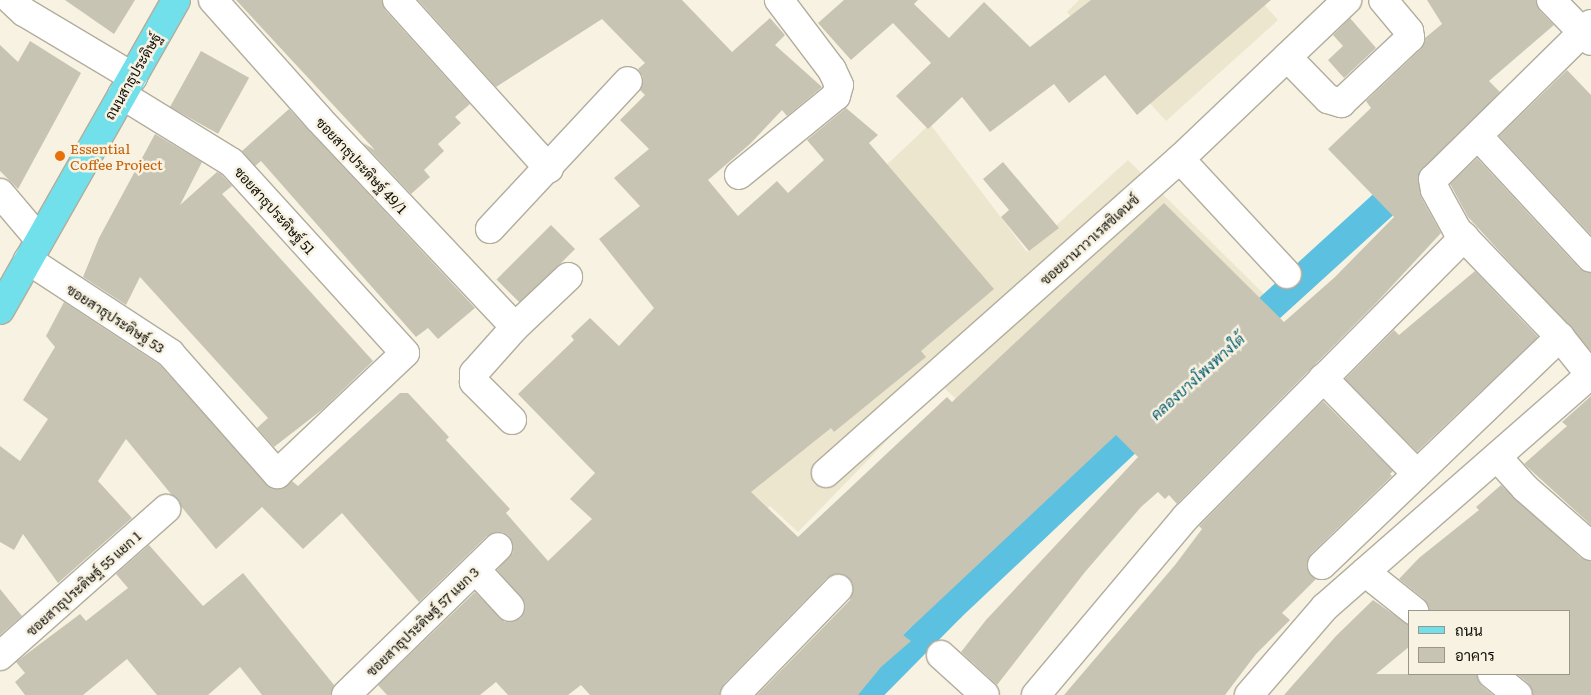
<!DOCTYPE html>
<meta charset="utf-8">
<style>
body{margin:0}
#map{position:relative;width:1591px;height:695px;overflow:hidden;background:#f7f2e1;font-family:Literata,Sarabun,serif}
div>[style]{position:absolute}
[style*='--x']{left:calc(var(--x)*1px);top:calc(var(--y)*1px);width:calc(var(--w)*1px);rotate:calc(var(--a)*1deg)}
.built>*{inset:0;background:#ede6ce}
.canal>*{height:29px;margin:-14.5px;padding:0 14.5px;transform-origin:14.5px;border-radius:14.5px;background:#5cc0e0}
.building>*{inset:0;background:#c8c4b3;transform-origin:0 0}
.roads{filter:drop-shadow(1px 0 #b2ad9d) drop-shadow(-1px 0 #b2ad9d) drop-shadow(0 1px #b2ad9d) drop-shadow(0 -1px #b2ad9d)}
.minor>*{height:28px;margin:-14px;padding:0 14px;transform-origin:14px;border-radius:14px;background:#fff}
.major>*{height:28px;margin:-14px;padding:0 14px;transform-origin:14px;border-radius:14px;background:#72e0eb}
.dots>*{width:14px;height:14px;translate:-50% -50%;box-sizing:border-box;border:2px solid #f7f2e1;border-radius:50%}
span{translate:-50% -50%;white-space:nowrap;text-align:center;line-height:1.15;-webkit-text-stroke:5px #f7f2e1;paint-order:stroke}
.street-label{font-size:14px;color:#0f0d08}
.food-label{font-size:14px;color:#c56008}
.left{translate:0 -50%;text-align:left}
.water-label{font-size:15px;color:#005a70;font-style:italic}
.legend{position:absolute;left:1408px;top:610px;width:162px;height:65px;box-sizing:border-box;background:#f7f2e1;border:1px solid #9a968a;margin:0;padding:6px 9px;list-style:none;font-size:15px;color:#0f0d08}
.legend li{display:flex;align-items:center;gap:10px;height:25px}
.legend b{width:25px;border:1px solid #9a968a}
</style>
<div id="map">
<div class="built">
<i style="clip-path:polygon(1079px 0,1260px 0,1278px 20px,1166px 121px,1067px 12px)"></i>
<i style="clip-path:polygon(930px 124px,1027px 252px,1128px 160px,1270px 300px,1059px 495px,941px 385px,798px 532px,770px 506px,722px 552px,609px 426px)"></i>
</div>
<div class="canal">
<i style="--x:1240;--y:334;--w:326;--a:-42.3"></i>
<i style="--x:863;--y:695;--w:124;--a:-45.3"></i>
<i style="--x:950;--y:607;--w:279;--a:-43.3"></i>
</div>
<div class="building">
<i style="clip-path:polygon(65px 0,135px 0,114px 34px)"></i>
<i style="clip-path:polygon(236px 0,382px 0,385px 10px,470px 104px,455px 117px,461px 123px,438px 144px,444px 151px,424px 170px,430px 177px,411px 194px,363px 143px,375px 150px)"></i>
<i style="clip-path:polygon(418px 0,682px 0,732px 52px,770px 18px,785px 35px,775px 45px,822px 87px,787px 116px,782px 110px,750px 144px,708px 180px,738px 216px,777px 181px,788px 193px,824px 160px,807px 140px,846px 108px,878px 135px,869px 143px,994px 289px,921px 351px,926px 357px,834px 432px,831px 428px,751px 492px,798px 537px,947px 397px,952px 402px,1164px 203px,1284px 322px,1335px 277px,1394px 217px,1328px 149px,1371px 108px,1366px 101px,1421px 49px,1425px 38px,1442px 24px,1427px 0,1536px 0,1540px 11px,1554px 25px,1489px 81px,1500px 92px,1418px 174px,1421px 197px,1441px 233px,1378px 301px,1177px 504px,1169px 495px,1165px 499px,1158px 492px,1141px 507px,1085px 572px,997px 685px,961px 652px,986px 620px,1138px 457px,1116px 435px,903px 635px,911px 641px,881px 667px,858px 695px,757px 695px,850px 600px,853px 584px,841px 574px,827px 578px,724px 684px,720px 695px,590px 695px,581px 685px,568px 695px,508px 695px,496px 682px,480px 695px,387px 695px,378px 685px,475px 592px,505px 622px,521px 618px,525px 603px,497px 570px,513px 552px,509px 536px,502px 532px,487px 536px,419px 602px,342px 513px,303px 549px,262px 507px,216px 549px,126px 439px,98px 481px,132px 518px,58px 583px,23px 534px,14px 550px,0 542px,0 446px,20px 461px,48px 419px,23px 400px,55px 347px,46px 336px,64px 302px,160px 365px,272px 489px,281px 489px,292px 481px,298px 486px,400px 393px,408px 393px,449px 437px,446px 440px,510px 509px,506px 513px,548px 561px,592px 519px,570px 499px,595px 473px,518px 394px,574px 340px,571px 336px,590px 318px,619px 346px,654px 308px,599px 239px,640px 206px,614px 178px,649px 149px,620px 120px,645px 95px,640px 90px,643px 77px,638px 69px,645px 63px,602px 19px,496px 87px)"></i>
<i style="clip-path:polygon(844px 0,918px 0,914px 4px,949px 38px,984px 2px,1030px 47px,1091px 0,1271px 0,1137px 115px,1105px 75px,1069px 103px,1054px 84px,990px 132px,962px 97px,928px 129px,896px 96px,931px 63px,893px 23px,851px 60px,818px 23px)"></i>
<i style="clip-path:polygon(1350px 18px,1376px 48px,1344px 78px,1328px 60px,1343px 46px,1333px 35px)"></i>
<i style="clip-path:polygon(30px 41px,81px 73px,18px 189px,0 171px,0 45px,18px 62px)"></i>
<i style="left:201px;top:51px;width:55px;height:64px;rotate:29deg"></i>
<i style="clip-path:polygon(1567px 70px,1591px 95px,1591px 235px,1499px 136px)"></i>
<i style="clip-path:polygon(289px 109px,475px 308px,438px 339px,428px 328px,416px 337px,261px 161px,255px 166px,242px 151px)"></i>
<i style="clip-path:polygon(155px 134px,202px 162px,180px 205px,217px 172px,221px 174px,232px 186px,222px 194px,373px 361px,323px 409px,274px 447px,257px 428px,268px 418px,140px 277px,126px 305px,83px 277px,99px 238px)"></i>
<i style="clip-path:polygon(1477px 158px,1580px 269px,1591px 273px,1591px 351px,1468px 217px,1450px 184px)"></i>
<i style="clip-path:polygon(1003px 162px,1059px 228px,1029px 251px,1001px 217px,1009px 210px,983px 179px)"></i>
<i style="left:551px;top:225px;width:34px;height:77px;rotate:45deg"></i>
<i style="clip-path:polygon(1475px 271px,1538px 337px,1417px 452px,1345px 379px,1394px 330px,1399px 335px)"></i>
<i style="clip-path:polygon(1591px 396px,1591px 525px,1524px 464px,1567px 426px,1562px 422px)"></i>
<i style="clip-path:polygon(1323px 401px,1393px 471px,1390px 474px,1392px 476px,1311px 554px,1307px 568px,1316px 579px,1282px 613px,1290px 620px,1256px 654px,1225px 695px,1064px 695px,1175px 565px,1202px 529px,1199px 526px)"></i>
<i style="clip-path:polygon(1501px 485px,1581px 558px,1591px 561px,1591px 695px,1533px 695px,1528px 683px,1517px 674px,1570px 674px,1570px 611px,1429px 611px,1424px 599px,1399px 579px,1419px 558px,1479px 510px,1476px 507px)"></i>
<i style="clip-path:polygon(149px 545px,203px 606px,243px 573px,334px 685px,331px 695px,262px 695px,240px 667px,208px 695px,157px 695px,127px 659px,83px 695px,25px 695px,15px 682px,25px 673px,16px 662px,80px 614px,86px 621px,128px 588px,116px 574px)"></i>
<i style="clip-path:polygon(0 589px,22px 616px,0 635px)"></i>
<i style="clip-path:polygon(1373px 600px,1410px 626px,1410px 646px,1376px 674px,1477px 674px,1482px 686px,1493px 695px,1284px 695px,1336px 636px)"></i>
</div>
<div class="roads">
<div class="minor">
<i style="--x:11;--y:0;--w:18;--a:43"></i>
<i style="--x:24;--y:12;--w:127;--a:30.8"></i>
<i style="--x:213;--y:0;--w:158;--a:48.3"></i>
<i style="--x:318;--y:118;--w:287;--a:46.7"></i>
<i style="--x:397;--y:0;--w:227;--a:48"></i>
<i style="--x:1551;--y:0;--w:57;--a:45.7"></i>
<i style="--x:1591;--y:24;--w:221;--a:135.5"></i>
<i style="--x:1433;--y:179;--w:11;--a:80"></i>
<i style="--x:1435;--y:190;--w:46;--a:61.2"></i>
<i style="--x:1457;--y:230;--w:149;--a:46.1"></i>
<i style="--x:1560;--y:337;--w:50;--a:51.5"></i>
<i style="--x:1287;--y:57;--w:59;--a:45.7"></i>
<i style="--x:1328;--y:99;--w:14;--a:17"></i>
<i style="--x:1341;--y:103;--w:95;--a:-43.3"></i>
<i style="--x:1410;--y:38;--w:7;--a:-98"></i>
<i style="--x:1409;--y:31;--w:40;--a:-130"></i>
<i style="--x:1478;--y:136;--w:166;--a:47.2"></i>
<i style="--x:1180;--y:159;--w:157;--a:47.1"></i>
<i style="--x:739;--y:175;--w:125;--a:-39.2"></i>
<i style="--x:836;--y:96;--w:11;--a:-75"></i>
<i style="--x:839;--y:85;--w:17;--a:-115"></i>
<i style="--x:832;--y:70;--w:88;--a:-127.1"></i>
<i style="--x:0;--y:193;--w:60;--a:49.7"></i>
<i style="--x:490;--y:229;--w:202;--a:-47"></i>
<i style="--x:28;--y:260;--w:170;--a:33.2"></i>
<i style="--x:170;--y:353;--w:162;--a:48.5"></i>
<i style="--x:277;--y:474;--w:176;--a:-43.4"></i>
<i style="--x:405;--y:353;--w:258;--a:-132.3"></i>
<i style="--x:231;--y:162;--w:128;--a:-148.4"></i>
<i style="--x:1323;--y:378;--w:134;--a:45.6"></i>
<i style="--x:512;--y:420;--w:54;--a:-135"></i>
<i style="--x:474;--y:382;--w:9;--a:-90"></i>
<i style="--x:474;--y:373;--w:62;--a:-48.3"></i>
<i style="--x:515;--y:327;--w:73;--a:-43.3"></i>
<i style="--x:1497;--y:457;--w:42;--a:47.9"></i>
<i style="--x:1525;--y:488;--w:88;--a:41.3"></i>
<i style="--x:826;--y:473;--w:473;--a:-41.6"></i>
<i style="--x:1180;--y:159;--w:231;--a:-43.6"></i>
<i style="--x:1322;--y:565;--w:330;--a:-43.8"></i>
<i style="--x:476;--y:570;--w:50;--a:47.4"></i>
<i style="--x:1365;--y:572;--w:63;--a:38.5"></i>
<i style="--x:941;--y:655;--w:59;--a:42.3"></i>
<i style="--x:0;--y:656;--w:222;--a:-41.5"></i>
<i style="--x:1492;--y:674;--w:33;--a:39"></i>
<i style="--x:346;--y:695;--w:212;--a:-44.2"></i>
<i style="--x:735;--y:695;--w:148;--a:-45.8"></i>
<i style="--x:1036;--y:695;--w:233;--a:-49.9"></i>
<i style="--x:1186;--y:517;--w:395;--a:-45.2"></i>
<i style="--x:1249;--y:695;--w:116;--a:-49.2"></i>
<i style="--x:1325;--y:607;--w:354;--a:-41.2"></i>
</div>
<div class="major">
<i style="--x:0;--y:310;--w:356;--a:-60.4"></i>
</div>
</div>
<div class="dots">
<i style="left:60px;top:156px;background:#e8710a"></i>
</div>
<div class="street-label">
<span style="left:132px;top:76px;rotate:-60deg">ถนนสาธุประดิษฐ์</span>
<span style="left:362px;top:165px;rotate:47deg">ซอยสาธุประดิษฐ์ 49/1</span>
<span style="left:275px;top:210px;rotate:48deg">ซอยสาธุประดิษฐ์ 51</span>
<span style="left:1089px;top:239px;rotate:-42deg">ซอยยานาวาเรสซิเดนซ์</span>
<span style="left:116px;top:318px;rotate:33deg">ซอยสาธุประดิษฐ์ 53</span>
<span style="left:83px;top:583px;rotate:-42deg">ซอยสาธุประดิษฐ์ 55 แยก 1</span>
<span style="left:422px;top:621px;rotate:-44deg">ซอยสาธุประดิษฐ์ 57 แยก 3</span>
</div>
<div class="food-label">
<span class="left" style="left:70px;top:156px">Essential<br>Coffee Project</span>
</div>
<div class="water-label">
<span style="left:1197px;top:376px;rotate:-42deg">คลองบางโพงพางใต้</span>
</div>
<ul class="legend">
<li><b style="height:6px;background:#72e0eb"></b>ถนน</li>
<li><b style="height:14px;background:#c8c4b3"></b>อาคาร</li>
</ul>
</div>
